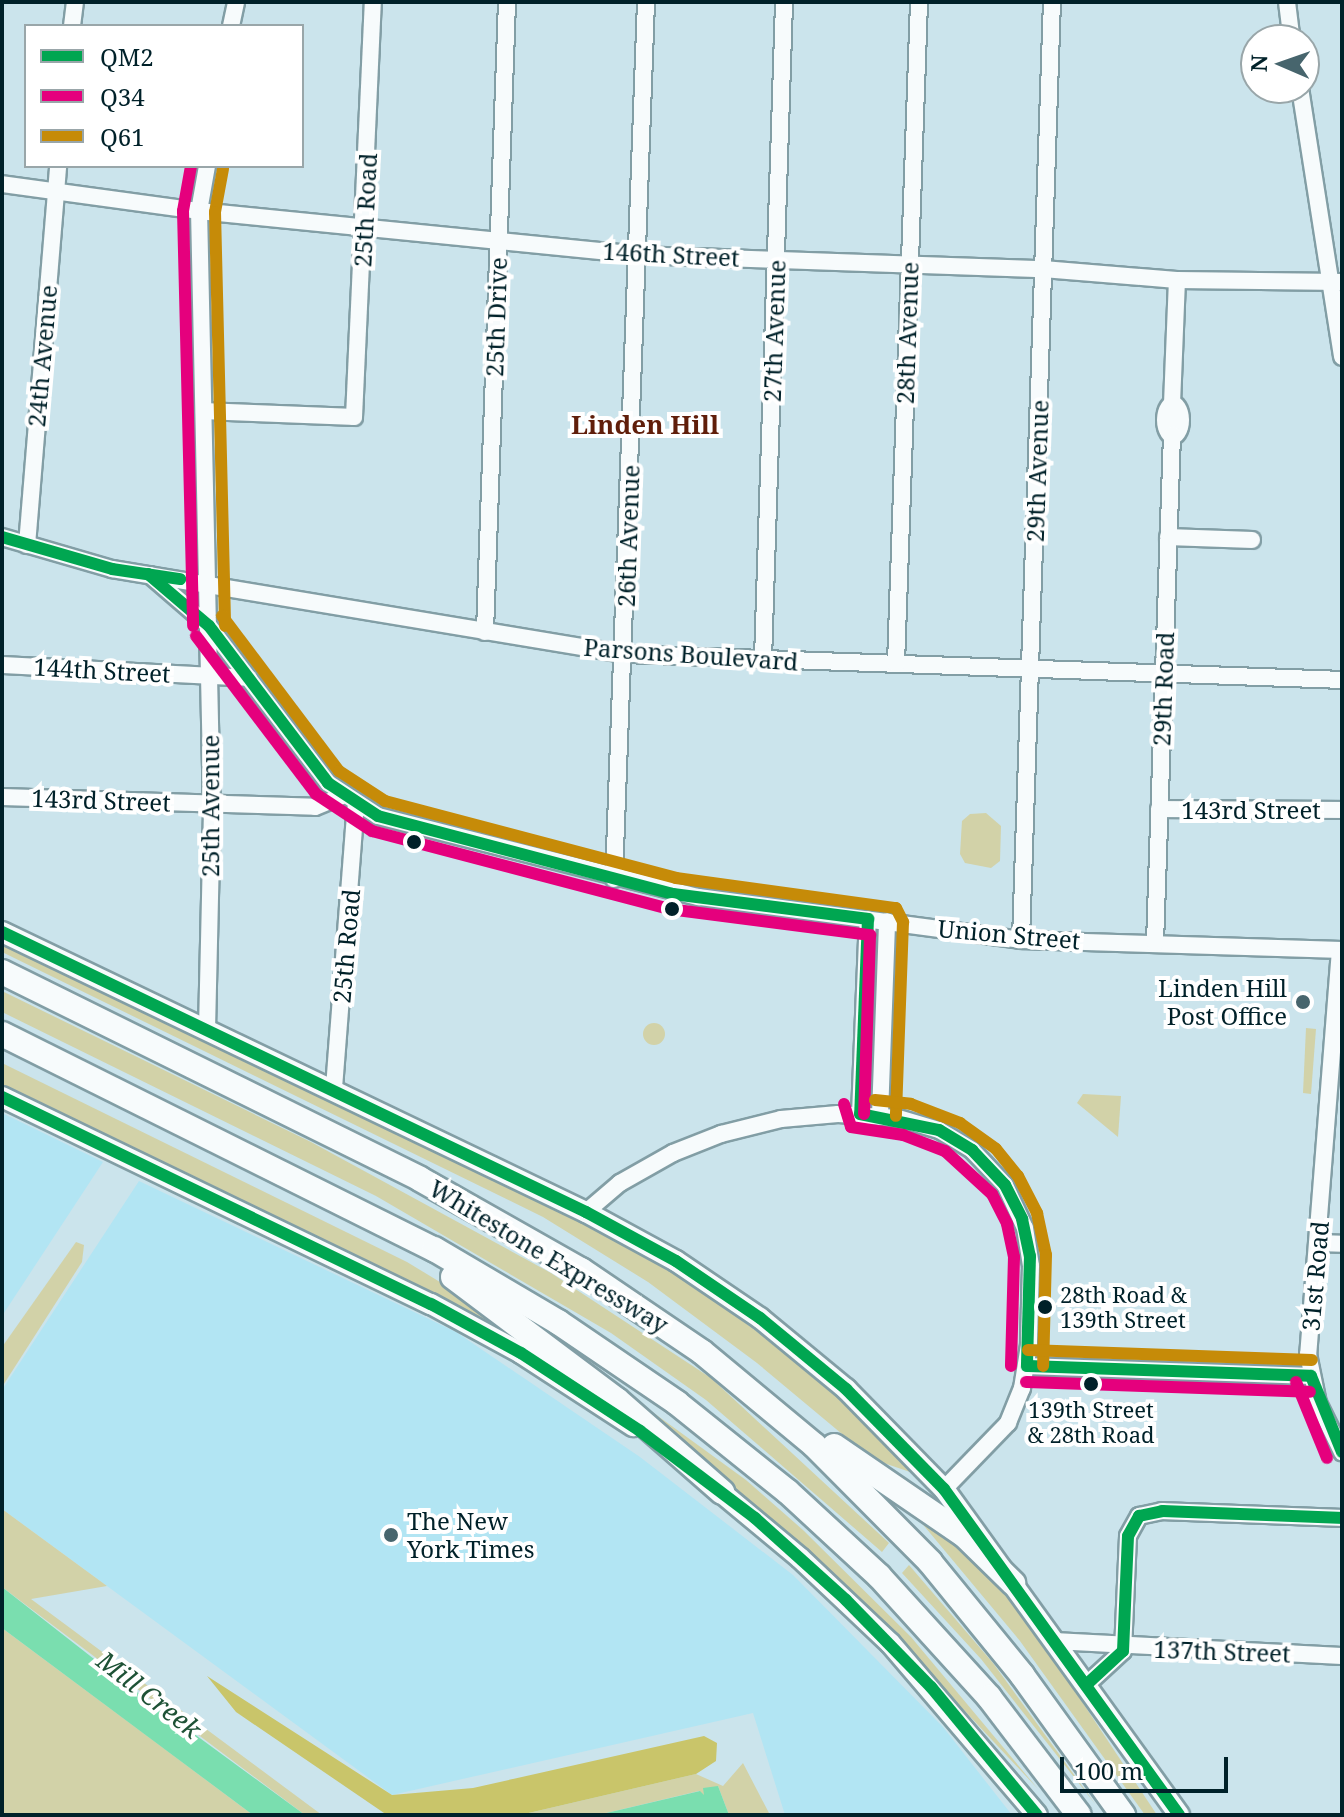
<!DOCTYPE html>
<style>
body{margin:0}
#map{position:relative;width:1344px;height:1817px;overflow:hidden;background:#cbe4ec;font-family:"Noto Serif",serif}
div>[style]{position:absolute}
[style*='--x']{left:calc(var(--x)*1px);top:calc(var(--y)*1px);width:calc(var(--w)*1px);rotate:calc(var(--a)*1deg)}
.built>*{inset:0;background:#b2e5f3}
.green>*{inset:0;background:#d2d2a8}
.round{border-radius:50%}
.forest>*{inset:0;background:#c9c56a}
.water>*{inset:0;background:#7adeaf}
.roads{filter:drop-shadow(2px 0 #829ea5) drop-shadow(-2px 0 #829ea5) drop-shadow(0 2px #829ea5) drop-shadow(0 -2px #829ea5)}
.minor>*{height:16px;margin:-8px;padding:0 8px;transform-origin:8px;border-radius:8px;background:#f7fbfc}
.minor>.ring{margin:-8px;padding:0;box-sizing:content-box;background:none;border:16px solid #f7fbfc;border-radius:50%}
.major>*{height:20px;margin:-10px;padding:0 10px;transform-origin:10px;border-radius:10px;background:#f7fbfc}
.highway>*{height:24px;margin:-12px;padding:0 12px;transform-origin:12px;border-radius:12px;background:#f7fbfc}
.bus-1>*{height:12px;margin:-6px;padding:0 6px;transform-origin:6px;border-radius:6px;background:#00a651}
.bus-2>*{height:12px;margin:-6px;padding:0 6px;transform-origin:6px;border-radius:6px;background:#e5007d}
.bus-3>*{height:12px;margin:-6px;padding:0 6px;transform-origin:6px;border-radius:6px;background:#c68b08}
.dots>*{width:22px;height:22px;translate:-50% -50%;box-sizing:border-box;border:4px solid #fff;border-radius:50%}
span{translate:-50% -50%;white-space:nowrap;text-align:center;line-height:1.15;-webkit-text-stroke:8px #fff;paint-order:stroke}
.bus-label{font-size:22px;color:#002129}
.left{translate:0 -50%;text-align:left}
.street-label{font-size:24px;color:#002129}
.poi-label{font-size:24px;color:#002129}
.right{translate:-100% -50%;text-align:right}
.neighbourhood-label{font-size:26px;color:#601e0a;font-weight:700}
.water-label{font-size:26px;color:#1e5236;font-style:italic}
.frame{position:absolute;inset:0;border:4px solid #002129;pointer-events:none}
.legend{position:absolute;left:24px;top:24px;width:280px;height:144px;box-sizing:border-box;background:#fff;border:2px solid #99a6a9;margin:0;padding:10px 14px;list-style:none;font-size:24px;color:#002129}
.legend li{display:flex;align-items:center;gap:16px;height:40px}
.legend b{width:40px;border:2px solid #99a6a9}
.north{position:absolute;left:1240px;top:24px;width:80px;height:80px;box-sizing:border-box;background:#fff;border:2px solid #99a6a9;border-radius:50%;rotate:272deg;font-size:22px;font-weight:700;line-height:32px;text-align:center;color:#002129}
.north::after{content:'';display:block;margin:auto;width:28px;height:36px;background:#47656d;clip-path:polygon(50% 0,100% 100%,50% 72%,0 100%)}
.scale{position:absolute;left:1060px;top:1757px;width:168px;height:36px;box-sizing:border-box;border:4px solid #002129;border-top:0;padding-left:10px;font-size:24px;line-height:28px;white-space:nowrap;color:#002129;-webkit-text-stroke:6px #fff;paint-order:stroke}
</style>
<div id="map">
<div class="built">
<i style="clip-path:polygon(2px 1113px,103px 1162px,2px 1316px)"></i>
<i style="clip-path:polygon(139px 1181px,456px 1332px,640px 1457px,793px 1575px,943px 1727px,1012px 1815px,785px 1815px,753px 1713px,392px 1795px,2px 1509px,2px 1390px)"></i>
</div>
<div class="green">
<i style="clip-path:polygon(986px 813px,1001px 826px,1000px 861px,991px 868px,965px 863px,960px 854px,962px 821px,970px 814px)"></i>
<i style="clip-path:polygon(2px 943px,530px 1194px,672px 1269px,809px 1370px,916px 1474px,872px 1459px,757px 1363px,648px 1282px,543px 1217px,2px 952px)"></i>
<i style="clip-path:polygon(2px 991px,311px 1142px,551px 1273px,711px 1378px,889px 1543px,882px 1552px,706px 1400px,611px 1333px,376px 1196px,2px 1012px)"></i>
<i class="round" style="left:643px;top:1023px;width:22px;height:22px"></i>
<i style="clip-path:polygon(1306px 1028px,1316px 1029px,1311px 1094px,1303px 1093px)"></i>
<i style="clip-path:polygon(2px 1063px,407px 1262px,491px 1313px,505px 1327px,504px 1332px,2px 1086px)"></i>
<i style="clip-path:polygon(1083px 1094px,1121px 1096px,1118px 1137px,1077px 1103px)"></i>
<i style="clip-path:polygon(76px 1242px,84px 1245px,82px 1262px,2px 1387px,2px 1347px)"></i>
<i style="clip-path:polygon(629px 1395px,746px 1480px,803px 1530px,911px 1637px,1038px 1789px,860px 1599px,808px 1549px,631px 1404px)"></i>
<i style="clip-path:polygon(2px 1509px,107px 1586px,31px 1599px,322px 1815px,305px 1815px,2px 1587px)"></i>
<i style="clip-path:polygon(925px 1515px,958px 1536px,1016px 1602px,1157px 1815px,1145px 1815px,1020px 1641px,920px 1521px)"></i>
<i style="clip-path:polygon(909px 1565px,993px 1663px,1096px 1805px,981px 1659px,902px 1573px)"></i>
<i style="clip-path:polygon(2px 1628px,154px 1741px,253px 1815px,2px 1815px)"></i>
<i style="clip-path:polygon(743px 1763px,770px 1815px,729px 1815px,718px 1786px,705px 1797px,699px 1791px,598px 1815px,520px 1815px,696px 1774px,723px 1786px)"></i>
</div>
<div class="forest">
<i style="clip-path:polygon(207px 1676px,392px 1795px,473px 1788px,704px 1736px,717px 1743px,716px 1761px,696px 1774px,520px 1815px,387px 1815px,236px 1712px)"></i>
</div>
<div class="water">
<i style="clip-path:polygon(2px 1587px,126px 1684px,305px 1815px,253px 1815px,2px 1628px)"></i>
<i style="clip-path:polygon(718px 1786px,729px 1815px,598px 1815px,700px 1791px,704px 1795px,703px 1788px)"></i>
</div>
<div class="roads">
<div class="minor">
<i style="--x:1287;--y:2;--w:38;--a:83"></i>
<i style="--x:72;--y:26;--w:24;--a:-83"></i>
<i style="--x:231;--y:26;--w:25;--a:-78"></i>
<i style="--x:1300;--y:88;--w:272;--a:81.1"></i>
<i style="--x:2;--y:184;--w:199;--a:7.8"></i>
<i style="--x:199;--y:211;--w:440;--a:5.7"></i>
<i style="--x:637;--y:255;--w:406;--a:2"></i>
<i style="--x:1043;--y:269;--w:134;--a:4.7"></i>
<i style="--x:1177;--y:280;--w:165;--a:0.7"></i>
<i class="ring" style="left:1165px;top:404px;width:-2px;height:-2px"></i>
<i style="--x:1172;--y:404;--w:124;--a:-87.7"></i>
<i style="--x:204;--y:411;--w:150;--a:2.3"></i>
<i style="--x:354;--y:417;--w:415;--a:-87.4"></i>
<i style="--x:2;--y:537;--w:115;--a:16.2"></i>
<i style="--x:112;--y:569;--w:519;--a:9.43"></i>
<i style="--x:624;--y:654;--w:718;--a:2.07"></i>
<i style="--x:1168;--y:537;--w:84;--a:2"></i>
<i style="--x:27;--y:545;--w:380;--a:-85.3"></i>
<i style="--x:150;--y:575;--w:78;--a:40.8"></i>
<i style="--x:209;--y:626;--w:197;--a:52.8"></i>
<i style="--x:328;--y:783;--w:60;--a:33.4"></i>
<i style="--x:378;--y:816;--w:331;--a:14.2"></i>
<i style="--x:699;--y:897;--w:325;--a:7.6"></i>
<i style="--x:1021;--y:940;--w:321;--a:1.8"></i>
<i style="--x:485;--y:632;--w:630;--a:-88"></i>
<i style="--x:763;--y:660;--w:658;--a:-88.17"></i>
<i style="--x:896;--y:664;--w:662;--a:-88.01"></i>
<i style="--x:2;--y:665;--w:247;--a:3"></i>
<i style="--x:2;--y:797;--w:313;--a:1.8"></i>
<i style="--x:315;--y:807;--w:29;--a:-22"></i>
<i style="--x:1159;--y:809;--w:183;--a:0.3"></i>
<i style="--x:614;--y:879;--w:878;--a:-87.91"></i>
<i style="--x:1021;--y:940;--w:939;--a:-88.11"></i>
<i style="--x:1155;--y:944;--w:510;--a:-88.09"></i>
<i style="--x:1340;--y:950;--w:405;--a:94.5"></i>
<i style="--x:1308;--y:1354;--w:50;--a:78.5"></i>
<i style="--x:1318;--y:1403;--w:55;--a:63.9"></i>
<i style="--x:207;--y:1030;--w:215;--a:-88.7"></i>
<i style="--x:212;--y:815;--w:604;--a:-91.23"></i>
<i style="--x:199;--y:211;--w:46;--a:-79.9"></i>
<i style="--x:334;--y:1088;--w:284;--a:-85.6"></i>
<i style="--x:860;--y:1114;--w:195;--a:-87.7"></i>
<i style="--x:880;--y:1115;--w:194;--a:-87.9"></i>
<i style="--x:586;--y:1212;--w:45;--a:-40.5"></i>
<i style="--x:620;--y:1183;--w:61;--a:-29.5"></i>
<i style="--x:673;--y:1153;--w:52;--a:-21.6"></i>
<i style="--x:721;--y:1134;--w:62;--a:-14"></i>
<i style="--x:781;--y:1119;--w:57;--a:-5"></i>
<i style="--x:838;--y:1114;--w:60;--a:3.8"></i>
<i style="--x:898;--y:1118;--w:43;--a:16.3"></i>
<i style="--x:939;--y:1130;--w:39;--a:31"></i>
<i style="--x:972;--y:1150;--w:48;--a:46.7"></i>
<i style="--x:1005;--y:1185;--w:47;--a:65.1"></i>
<i style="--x:1025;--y:1228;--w:38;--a:81"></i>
<i style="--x:1031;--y:1266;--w:79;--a:91.5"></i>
<i style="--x:1029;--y:1345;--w:44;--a:99.2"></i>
<i style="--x:1022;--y:1388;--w:38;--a:112"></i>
<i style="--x:1008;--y:1423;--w:92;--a:134.1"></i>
<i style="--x:1318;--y:1243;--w:24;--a:2"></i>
<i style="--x:1027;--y:1366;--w:284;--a:2"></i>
<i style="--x:1054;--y:1641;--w:288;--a:3"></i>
<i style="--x:1086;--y:1685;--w:50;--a:-42.6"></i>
<i style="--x:1123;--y:1651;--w:115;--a:-87.5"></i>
<i style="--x:1128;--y:1536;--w:23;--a:-61"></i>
<i style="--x:1139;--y:1516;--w:24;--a:-12"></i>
<i style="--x:1162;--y:1511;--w:180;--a:2.2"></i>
</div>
<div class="major">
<i style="--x:2;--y:932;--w:648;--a:25.62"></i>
<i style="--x:586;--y:1212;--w:102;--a:28.6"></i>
<i style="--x:676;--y:1261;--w:102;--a:34.2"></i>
<i style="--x:760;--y:1318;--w:112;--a:39.5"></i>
<i style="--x:846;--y:1389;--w:140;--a:45.6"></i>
<i style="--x:944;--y:1489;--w:402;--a:54.2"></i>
<i style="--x:2;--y:1097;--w:476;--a:25.8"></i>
<i style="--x:431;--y:1304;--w:102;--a:28.6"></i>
<i style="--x:521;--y:1353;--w:134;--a:33.1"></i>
<i style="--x:710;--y:1483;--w:117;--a:39.8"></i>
<i style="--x:800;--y:1558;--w:124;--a:43.4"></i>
<i style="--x:890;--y:1643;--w:226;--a:49.5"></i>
</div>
<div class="highway">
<i style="--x:2;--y:972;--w:466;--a:26.3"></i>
<i style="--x:420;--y:1179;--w:185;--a:29.5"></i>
<i style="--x:581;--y:1270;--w:146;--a:34.1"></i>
<i style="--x:702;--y:1352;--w:146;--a:39.7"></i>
<i style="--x:814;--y:1445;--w:165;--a:45.2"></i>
<i style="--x:930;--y:1562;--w:146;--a:50.8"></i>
<i style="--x:1022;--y:1675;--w:173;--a:54.2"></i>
<i style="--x:2;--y:1034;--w:483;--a:26.5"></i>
<i style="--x:434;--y:1249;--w:144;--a:30.5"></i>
<i style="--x:558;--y:1322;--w:144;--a:34.2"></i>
<i style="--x:677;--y:1403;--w:142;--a:38.7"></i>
<i style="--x:788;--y:1492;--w:124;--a:42.7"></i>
<i style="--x:879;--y:1576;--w:164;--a:47.7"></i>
<i style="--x:989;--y:1697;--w:148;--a:52.7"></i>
<i style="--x:453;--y:1277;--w:205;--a:36.9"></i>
<i style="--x:617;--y:1400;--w:140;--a:41.2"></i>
<i style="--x:834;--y:1446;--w:158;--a:34.4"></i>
<i style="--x:964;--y:1535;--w:69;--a:44.4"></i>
</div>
</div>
<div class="bus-1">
<i style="--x:2;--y:537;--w:115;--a:16.2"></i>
<i style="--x:112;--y:569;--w:69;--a:8.4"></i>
<i style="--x:148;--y:574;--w:80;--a:40.4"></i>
<i style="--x:209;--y:626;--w:197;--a:52.8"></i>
<i style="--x:328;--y:783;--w:60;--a:33.4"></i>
<i style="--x:378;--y:816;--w:305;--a:14.8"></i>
<i style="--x:673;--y:894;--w:197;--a:7.3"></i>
<i style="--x:868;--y:919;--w:195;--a:92.3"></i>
<i style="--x:860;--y:1114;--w:81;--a:11.4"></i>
<i style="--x:939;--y:1130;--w:39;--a:31"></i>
<i style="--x:972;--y:1150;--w:48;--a:46.7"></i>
<i style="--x:1005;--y:1185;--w:38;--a:63"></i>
<i style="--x:1022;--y:1219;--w:38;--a:78"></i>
<i style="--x:1030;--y:1256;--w:110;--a:91.6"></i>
<i style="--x:1027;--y:1366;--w:284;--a:2"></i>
<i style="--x:1311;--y:1376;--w:82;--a:67.8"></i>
<i style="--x:2;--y:932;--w:648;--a:25.62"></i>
<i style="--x:586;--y:1212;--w:102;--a:28.6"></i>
<i style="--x:676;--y:1261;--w:102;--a:34.2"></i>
<i style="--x:760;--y:1318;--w:112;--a:39.5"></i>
<i style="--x:846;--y:1389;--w:140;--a:45.6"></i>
<i style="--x:944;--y:1489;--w:402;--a:54.2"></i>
<i style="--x:2;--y:1097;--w:476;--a:25.8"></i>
<i style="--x:431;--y:1304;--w:102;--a:28.6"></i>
<i style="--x:521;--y:1353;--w:142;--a:33.2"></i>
<i style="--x:640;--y:1431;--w:144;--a:37.1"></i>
<i style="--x:755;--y:1518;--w:122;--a:42"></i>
<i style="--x:846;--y:1600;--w:122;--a:45.7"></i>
<i style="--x:931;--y:1687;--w:166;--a:50.4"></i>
<i style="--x:1086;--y:1685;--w:50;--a:-42.6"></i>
<i style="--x:1123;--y:1651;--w:115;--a:-87.5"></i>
<i style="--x:1128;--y:1536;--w:23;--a:-61"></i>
<i style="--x:1139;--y:1516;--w:24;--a:-12"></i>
<i style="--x:1162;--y:1511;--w:180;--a:2.2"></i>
</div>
<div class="bus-2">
<i style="--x:191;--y:166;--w:46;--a:100.1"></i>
<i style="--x:183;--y:211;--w:415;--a:88.6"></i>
<i style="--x:196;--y:636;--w:198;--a:52.8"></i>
<i style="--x:316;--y:794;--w:67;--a:33.5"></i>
<i style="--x:372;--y:831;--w:307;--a:14.7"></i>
<i style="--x:669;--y:909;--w:203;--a:7.4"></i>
<i style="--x:870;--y:935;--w:179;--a:91.9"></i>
<i style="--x:844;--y:1104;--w:24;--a:73"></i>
<i style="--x:851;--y:1127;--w:53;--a:8.7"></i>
<i style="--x:903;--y:1135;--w:45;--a:20.9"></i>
<i style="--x:945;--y:1151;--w:64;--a:42.5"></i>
<i style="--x:992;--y:1194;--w:34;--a:63"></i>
<i style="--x:1007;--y:1224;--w:34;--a:78"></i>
<i style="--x:1014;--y:1257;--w:109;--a:91.6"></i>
<i style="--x:1026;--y:1382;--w:284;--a:2"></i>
<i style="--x:1296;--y:1382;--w:82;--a:67.8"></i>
</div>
<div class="bus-3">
<i style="--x:223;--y:169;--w:44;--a:100.5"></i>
<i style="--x:215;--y:212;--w:414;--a:88.6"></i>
<i style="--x:222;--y:616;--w:194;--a:53"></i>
<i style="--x:339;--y:771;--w:55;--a:33.1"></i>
<i style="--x:385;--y:801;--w:301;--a:14.8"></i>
<i style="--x:676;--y:878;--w:222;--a:7.8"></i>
<i style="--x:896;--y:908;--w:16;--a:63"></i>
<i style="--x:903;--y:922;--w:194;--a:92.1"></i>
<i style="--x:875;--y:1100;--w:36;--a:6"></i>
<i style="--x:911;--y:1104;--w:53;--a:21.2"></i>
<i style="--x:960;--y:1123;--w:44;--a:35.8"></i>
<i style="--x:996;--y:1149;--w:35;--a:51"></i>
<i style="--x:1018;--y:1176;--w:42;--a:62.8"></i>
<i style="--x:1037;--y:1213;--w:43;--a:77.9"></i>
<i style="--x:1046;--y:1255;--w:111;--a:91.5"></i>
<i style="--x:1028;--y:1350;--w:284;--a:2"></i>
</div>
<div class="dots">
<i style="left:414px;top:842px;background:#002129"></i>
<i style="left:672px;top:909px;background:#002129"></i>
<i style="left:1303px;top:1002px;background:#47656d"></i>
<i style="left:1045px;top:1307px;background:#002129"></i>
<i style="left:1091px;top:1384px;background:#002129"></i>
<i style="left:391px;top:1535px;background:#47656d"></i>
</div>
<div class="bus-label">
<span class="left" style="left:1060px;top:1307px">28th Road &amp;<br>139th Street</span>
<span style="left:1091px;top:1422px">139th Street<br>&amp; 28th Road</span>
</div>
<div class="street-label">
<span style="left:365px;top:210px;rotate:-87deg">25th Road</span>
<span style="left:671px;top:254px;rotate:3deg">146th Street</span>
<span style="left:496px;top:317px;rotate:-88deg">25th Drive</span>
<span style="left:774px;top:331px;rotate:-88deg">27th Avenue</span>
<span style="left:907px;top:333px;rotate:-88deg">28th Avenue</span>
<span style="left:42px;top:356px;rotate:-85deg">24th Avenue</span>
<span style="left:1037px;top:471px;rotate:-88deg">29th Avenue</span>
<span style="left:628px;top:536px;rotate:-88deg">26th Avenue</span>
<span style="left:691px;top:654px;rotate:4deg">Parsons Boulevard</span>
<span style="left:102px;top:670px;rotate:3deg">144th Street</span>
<span style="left:1163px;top:689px;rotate:-88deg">29th Road</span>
<span style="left:101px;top:800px;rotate:2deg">143rd Street</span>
<span style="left:210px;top:806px;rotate:-90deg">25th Avenue</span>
<span style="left:1251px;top:810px">143rd Street</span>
<span style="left:1009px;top:934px;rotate:5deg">Union Street</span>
<span style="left:346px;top:946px;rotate:-85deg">25th Road</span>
<span style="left:549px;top:1256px;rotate:31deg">Whitestone Expressway</span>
<span style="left:1315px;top:1276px;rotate:-85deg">31st Road</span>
<span style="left:1222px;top:1651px;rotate:2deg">137th Street</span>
</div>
<div class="poi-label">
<span class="right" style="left:1287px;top:1002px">Linden Hill<br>Post Office</span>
<span class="left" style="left:407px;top:1535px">The New<br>York Times</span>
</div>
<div class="neighbourhood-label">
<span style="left:645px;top:425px">Linden Hill</span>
</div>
<div class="water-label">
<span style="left:149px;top:1695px;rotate:38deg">Mill Creek</span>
</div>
<div class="frame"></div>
<ul class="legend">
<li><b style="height:10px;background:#00a651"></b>QM2</li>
<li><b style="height:10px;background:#e5007d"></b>Q34</li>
<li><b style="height:10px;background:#c68b08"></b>Q61</li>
</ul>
<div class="north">N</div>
<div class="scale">100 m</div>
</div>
